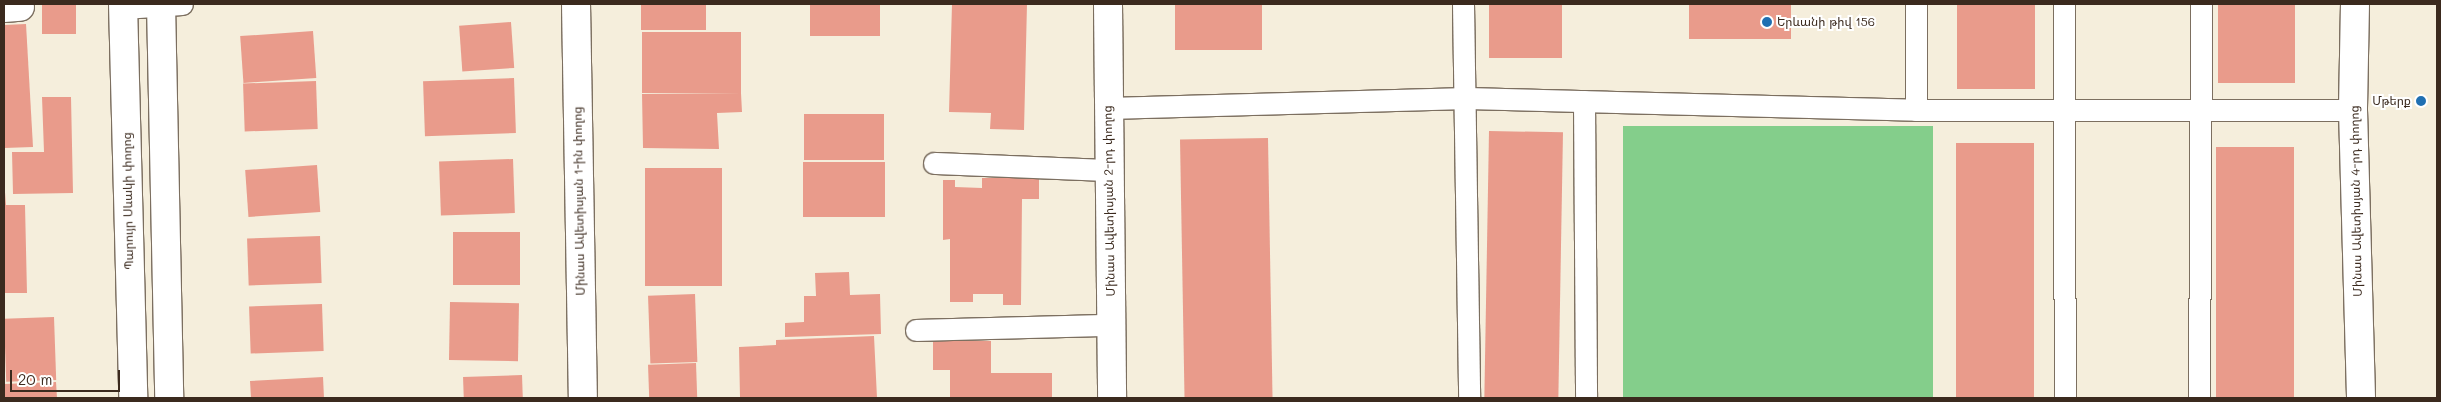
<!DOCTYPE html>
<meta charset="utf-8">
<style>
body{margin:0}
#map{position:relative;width:2441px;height:402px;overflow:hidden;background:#f5eedc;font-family:Mali,"Noto Sans Armenian",sans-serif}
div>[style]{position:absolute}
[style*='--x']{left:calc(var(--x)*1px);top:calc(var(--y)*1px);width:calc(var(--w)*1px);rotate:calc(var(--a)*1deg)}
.green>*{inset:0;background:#84ce8b;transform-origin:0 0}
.building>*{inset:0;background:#e99b8b;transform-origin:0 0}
.roads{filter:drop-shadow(1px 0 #7c6f60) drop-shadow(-1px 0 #7c6f60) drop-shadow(0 1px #7c6f60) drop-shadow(0 -1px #7c6f60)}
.service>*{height:21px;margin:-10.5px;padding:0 10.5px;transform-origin:10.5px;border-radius:10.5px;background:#fff}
.minor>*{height:28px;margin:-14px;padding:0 14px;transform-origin:14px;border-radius:14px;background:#fff}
.tertiary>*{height:28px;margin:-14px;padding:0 14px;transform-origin:14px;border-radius:14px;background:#fff}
.dots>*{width:14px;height:14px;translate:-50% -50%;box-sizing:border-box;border:2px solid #fff;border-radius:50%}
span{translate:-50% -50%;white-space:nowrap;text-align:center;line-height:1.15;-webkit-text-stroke:4px #fff;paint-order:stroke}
.poi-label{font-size:12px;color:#3b2a1e}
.left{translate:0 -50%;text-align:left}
.right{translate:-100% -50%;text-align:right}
.street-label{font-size:12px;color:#3b2a1e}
.frame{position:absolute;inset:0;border:5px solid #3b2a1e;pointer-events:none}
.scale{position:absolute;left:10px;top:370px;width:110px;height:22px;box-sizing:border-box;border:2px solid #3b2a1e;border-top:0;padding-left:6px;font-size:15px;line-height:18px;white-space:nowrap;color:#3b2a1e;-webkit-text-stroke:4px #fff;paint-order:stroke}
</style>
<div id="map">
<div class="green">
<i style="left:1623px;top:126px;width:310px;height:272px"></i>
</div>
<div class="building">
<i style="left:42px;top:4px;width:34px;height:30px"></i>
<i style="left:641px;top:4px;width:65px;height:26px"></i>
<i style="left:810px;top:4px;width:70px;height:32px"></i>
<i style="clip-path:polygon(952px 4px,1027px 4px,1024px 130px,990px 129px,991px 113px,949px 112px)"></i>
<i style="left:1175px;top:4px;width:87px;height:46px"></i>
<i style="left:1489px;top:4px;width:73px;height:54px"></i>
<i style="left:1689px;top:4px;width:102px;height:35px"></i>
<i style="left:1957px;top:4px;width:78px;height:85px"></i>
<i style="left:2218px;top:4px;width:77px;height:79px"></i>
<i style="left:511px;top:22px;width:46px;height:52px;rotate:86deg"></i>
<i style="clip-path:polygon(26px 24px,33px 147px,4px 148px,4px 25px)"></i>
<i style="left:313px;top:31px;width:47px;height:73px;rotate:86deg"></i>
<i style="left:642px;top:32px;width:99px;height:61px"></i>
<i style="left:514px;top:78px;width:55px;height:91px;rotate:88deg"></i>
<i style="left:316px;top:81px;width:48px;height:73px;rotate:88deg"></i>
<i style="clip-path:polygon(741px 93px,742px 112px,717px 113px,719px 149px,643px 148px,642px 94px)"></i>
<i style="clip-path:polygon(42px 97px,71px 97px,73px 193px,13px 194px,12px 152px,44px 152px)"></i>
<i style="left:804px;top:114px;width:80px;height:46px"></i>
<i style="left:1489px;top:131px;width:74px;height:267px;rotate:1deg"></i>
<i style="left:1268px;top:138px;width:260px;height:88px;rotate:89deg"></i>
<i style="left:1956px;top:143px;width:78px;height:255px"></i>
<i style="left:2216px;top:147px;width:78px;height:251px"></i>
<i style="left:513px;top:159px;width:54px;height:74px;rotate:88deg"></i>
<i style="left:803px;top:162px;width:82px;height:55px"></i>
<i style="left:317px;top:165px;width:47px;height:72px;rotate:86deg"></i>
<i style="left:645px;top:168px;width:77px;height:118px"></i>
<i style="clip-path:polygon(982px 178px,1039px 178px,1039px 199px,1022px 199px,1021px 305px,1003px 305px,1003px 294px,973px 294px,973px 302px,950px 302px,950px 239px,943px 240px,943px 180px,955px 180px,955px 187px,982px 188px)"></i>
<i style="clip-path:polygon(4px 179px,6px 205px,25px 205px,27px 293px,4px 293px)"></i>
<i style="left:453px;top:232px;width:67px;height:53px"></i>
<i style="left:320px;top:236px;width:47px;height:73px;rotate:88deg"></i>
<i style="clip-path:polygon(849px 272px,850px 295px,880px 294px,881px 334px,785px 337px,785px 323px,804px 322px,804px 296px,816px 296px,815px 273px)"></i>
<i style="left:695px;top:294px;width:68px;height:47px;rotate:88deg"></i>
<i style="left:450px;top:302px;width:69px;height:58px;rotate:1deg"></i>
<i style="left:322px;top:304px;width:47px;height:73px;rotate:88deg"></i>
<i style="left:54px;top:317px;width:63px;height:50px;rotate:88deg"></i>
<i style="clip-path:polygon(874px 336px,877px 398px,740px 398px,739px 347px,776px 345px,776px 340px)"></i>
<i style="clip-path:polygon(933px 340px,991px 341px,991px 373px,1052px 373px,1052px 398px,950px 398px,950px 370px,933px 370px)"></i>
<i style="left:696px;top:363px;width:35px;height:48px;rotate:88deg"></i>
<i style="left:522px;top:375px;width:23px;height:59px;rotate:88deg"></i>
<i style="clip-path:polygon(323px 377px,324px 398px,251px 398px,250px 381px)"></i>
<i style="clip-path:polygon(56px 382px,57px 398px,4px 398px,4px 384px)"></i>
</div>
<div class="roads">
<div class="service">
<i style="--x:1463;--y:4;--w:394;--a:89.1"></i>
<i style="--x:2064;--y:4;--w:394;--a:89.9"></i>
<i style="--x:124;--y:8;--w:58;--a:-3.9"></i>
<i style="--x:1584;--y:101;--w:297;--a:89.6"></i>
<i style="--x:1108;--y:108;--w:359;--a:-1.6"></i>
<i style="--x:1467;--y:98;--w:449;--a:1.5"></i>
<i style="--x:1916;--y:110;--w:437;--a:0"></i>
<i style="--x:1916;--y:110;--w:106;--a:-90"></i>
<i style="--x:934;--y:163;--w:174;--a:2.3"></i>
<i style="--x:916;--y:330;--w:195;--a:-1.5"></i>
<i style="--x:2199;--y:398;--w:394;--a:-89.7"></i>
</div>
<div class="minor">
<i style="--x:576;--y:4;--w:394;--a:89"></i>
<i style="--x:1108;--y:4;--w:394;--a:89.4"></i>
<i style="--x:4;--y:8;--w:16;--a:-4"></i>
</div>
<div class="tertiary">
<i style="--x:123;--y:4;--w:394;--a:88.5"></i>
<i style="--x:161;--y:4;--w:394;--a:88.8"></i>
<i style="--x:2355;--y:4;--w:106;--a:91.1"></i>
<i style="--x:2353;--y:110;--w:288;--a:88.4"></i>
</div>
</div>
<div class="dots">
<i style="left:1767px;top:22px;background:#1f6fb2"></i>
<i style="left:2421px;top:101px;background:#1f6fb2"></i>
</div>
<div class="poi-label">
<span class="left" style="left:1777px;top:22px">Երևանի թիվ 156</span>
<span class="right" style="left:2411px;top:101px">Մթերք</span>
</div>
<div class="street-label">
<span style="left:128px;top:201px;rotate:-91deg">Պարույր Սևակի փողոց</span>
<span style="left:579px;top:201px;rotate:-91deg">Մինաս Ավետիսյան 1-ին փողոց</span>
<span style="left:1109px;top:201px;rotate:-91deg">Մինաս Ավետիսյան 2-րդ փողոց</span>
<span style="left:2356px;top:201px;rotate:-91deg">Մինաս Ավետիսյան 4-րդ փողոց</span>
</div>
<div class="frame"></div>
<div class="scale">20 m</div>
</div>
